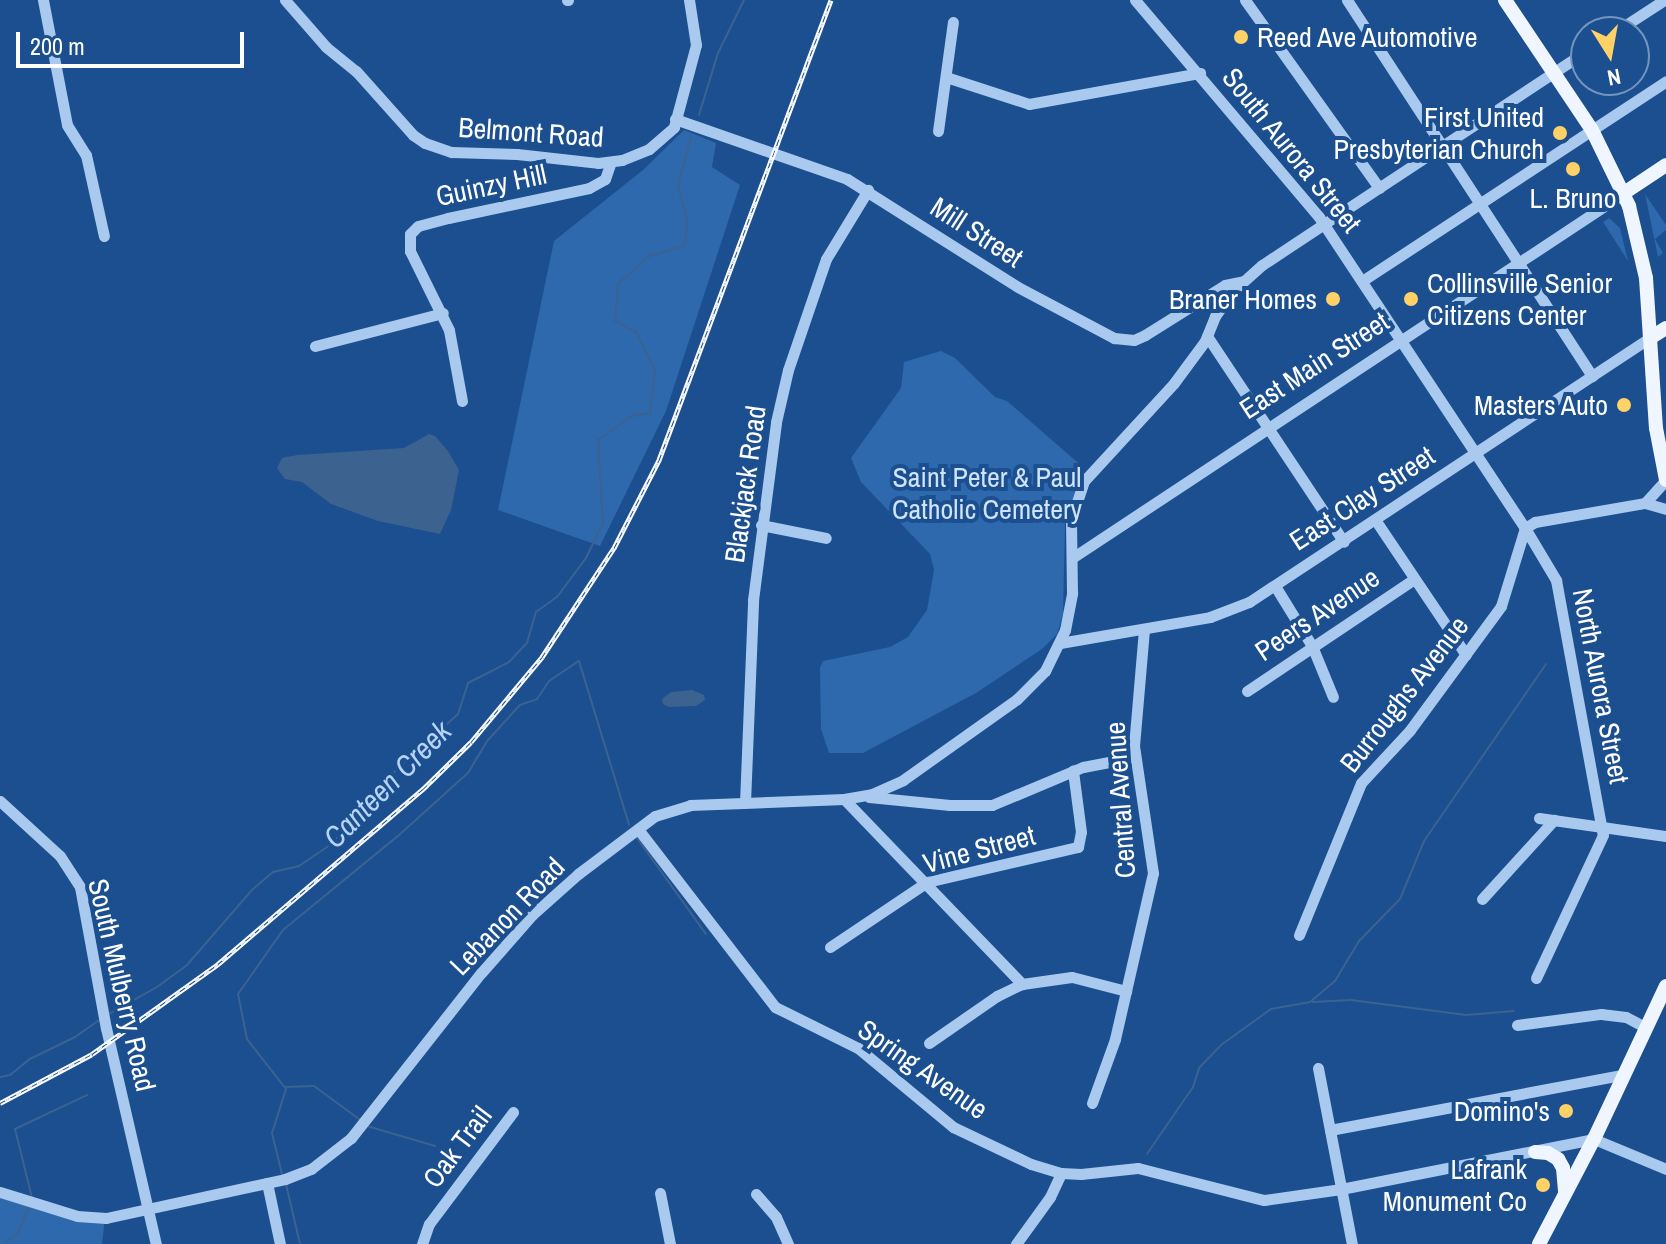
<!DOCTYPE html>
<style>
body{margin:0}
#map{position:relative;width:1666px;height:1244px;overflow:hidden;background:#1b4f8f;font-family:"Archivo Narrow",sans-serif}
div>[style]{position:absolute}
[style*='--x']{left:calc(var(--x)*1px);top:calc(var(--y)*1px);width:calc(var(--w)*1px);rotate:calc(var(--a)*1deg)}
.green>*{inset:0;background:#2e69ad}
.water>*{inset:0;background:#3c6290}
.stream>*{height:2px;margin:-1px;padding:0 1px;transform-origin:1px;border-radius:1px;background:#3c6290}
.minor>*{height:11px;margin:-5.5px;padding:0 5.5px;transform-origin:5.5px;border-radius:5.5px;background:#a9c9ee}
.major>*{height:14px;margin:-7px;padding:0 7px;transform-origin:7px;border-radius:7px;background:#f0f6ff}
.rail>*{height:5px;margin-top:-2.5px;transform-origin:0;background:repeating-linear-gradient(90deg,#1b4f8f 0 6px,#fff 0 12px);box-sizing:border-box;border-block:2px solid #fff}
.dots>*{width:22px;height:22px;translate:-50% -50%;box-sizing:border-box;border:4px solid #1b4f8f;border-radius:50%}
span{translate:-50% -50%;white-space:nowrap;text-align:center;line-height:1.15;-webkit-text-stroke:8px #1b4f8f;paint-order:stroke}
.poi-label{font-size:28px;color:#fff}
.left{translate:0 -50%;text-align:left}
.right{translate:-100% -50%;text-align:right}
.street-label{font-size:28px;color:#fff}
.park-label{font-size:28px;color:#cfe3fa}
.water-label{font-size:30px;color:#b5d3f5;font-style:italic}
.north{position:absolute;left:1570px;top:16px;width:80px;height:80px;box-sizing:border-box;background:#1b4f8f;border:2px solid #7695bc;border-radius:50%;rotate:169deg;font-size:22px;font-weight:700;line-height:32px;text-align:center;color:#fff}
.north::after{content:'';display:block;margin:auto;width:28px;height:36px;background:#ffd166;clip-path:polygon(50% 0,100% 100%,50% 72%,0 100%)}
.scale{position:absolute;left:16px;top:32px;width:228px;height:36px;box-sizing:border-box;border:4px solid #fff;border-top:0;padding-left:10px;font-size:24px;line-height:28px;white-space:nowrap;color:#fff;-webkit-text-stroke:6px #1b4f8f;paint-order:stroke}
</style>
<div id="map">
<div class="green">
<i style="clip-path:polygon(684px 130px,716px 143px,712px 167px,740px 185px,666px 411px,600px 546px,498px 510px,554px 241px,643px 170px)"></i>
<i style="clip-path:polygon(1645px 194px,1666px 225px,1666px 230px,1655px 239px,1663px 253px,1658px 257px)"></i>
<i style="clip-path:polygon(1609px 218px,1620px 228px,1628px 261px,1603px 222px)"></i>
<i style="clip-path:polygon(941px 351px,955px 358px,995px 397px,1007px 401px,1084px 468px,1065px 522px,1063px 614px,1057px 634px,1042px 649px,976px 693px,863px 753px,829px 753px,821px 729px,820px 668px,823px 661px,890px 647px,908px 637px,927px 610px,934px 570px,930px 554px,861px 482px,851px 458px,901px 388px,904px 362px)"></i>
<i style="clip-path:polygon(0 1193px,105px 1218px,102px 1244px,0 1244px)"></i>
</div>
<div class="water">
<i style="clip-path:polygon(429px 434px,435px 436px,448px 451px,459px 470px,451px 510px,440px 534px,378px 521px,331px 504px,302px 482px,285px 479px,277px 468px,282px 458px,297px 455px,404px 448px)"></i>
<i style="clip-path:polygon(692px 690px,704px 695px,705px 700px,696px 706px,669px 707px,663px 704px,662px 699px,671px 692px)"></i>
</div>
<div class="stream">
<i style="--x:699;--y:115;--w:65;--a:-73"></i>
<i style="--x:718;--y:53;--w:59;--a:-63.9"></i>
<i style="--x:637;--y:838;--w:118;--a:54.3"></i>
<i style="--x:1313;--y:1002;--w:38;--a:-3"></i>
<i style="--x:1351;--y:1000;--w:116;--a:7.4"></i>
<i style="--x:1466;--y:1015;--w:48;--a:-4.8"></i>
<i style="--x:107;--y:1015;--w:57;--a:-29.2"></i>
<i style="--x:157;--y:987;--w:37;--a:-36"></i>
<i style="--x:187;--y:965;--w:99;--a:-49.1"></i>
<i style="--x:252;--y:890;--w:28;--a:-41"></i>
<i style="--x:273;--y:872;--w:27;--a:-13"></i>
<i style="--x:299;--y:866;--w:41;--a:-34.1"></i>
<i style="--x:333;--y:843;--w:56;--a:-53.7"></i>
<i style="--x:366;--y:798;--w:125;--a:-42.4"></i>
<i style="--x:458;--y:714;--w:33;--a:-72"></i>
<i style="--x:468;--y:683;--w:46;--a:-27.1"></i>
<i style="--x:509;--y:662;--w:26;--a:-47"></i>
<i style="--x:527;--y:643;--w:32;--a:-74"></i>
<i style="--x:536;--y:612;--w:26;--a:-36"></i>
<i style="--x:557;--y:597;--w:49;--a:-53.4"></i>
<i style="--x:586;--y:558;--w:39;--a:-64"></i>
<i style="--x:603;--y:523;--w:83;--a:-93.4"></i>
<i style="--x:598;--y:440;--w:42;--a:-35.2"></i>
<i style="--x:632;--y:416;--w:18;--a:-9"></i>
<i style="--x:650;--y:413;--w:44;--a:-83.5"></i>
<i style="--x:655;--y:369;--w:42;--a:-117.2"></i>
<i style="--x:636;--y:332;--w:24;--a:-152"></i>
<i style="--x:615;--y:321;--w:37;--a:-85"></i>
<i style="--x:618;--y:284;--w:42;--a:-42.1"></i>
<i style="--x:649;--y:256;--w:36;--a:-16"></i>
<i style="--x:684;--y:246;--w:23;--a:-80"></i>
<i style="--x:688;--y:223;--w:39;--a:-105"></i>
<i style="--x:678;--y:185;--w:50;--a:-74.8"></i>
<i style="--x:0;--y:1077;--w:10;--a:-11"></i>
<i style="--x:10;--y:1075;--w:26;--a:-39"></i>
<i style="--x:30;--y:1059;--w:50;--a:-26.1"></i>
<i style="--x:75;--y:1037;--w:29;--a:-35"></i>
<i style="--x:285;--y:1087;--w:29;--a:-2"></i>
<i style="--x:314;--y:1086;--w:56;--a:36.3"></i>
<i style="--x:367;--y:1126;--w:71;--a:16.4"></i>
<i style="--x:1147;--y:1154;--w:81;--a:-55.5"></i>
<i style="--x:1193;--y:1087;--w:20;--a:-72"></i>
<i style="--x:1199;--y:1068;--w:32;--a:-46"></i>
<i style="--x:1221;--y:1045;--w:62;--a:-35.8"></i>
<i style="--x:1271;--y:1009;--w:40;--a:-10"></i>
<i style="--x:1310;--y:1002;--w:33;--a:-40"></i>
<i style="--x:1335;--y:981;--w:47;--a:-59"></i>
<i style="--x:1359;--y:941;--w:59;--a:-45.7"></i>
<i style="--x:1400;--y:899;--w:63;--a:-67.5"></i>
<i style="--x:1424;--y:841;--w:215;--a:-55.4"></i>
<i style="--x:282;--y:1174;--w:42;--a:-103.7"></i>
<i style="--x:272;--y:1133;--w:46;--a:-72.3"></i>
<i style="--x:286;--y:1089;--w:63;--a:-128"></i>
<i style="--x:247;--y:1039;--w:46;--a:-101.3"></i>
<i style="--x:238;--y:994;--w:78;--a:-54.9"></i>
<i style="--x:283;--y:930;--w:149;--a:-39.3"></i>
<i style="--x:398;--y:836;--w:94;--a:-42"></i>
<i style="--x:468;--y:773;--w:39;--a:-59"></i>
<i style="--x:488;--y:740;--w:47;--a:-47.6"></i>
<i style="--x:520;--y:705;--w:18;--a:-19"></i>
<i style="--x:537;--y:699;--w:22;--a:-56"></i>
<i style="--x:549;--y:681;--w:36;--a:-34"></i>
<i style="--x:579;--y:661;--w:171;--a:73"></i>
<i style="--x:286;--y:1184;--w:62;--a:76.9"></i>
<i style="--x:32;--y:1198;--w:71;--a:-103.8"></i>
<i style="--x:15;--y:1129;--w:80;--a:-25.3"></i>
<i style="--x:3;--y:1244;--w:19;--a:-36"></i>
<i style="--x:18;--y:1233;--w:31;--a:-68"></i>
</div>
<div class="minor">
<i style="--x:43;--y:0;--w:127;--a:79.1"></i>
<i style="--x:67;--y:125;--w:36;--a:58"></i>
<i style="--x:86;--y:155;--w:83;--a:77.5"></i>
<i style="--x:285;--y:0;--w:62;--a:48.9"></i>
<i style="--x:326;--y:47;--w:38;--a:39"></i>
<i style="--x:356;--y:71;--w:86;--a:48.3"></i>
<i style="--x:413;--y:135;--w:14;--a:34"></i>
<i style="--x:425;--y:143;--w:28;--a:19"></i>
<i style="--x:451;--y:152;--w:66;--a:1.7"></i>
<i style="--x:517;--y:154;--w:81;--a:6.3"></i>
<i style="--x:598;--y:163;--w:24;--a:-7"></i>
<i style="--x:622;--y:160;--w:29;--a:-22"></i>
<i style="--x:649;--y:149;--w:33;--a:-41"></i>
<i style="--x:674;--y:127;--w:85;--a:-75"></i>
<i style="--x:696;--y:45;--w:46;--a:-98.8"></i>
<i style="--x:567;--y:0;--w:1;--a:0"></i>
<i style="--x:1135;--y:0;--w:285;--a:49.7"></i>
<i style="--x:1319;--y:217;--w:373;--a:56.5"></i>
<i style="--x:1525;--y:528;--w:61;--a:59.2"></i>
<i style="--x:1556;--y:580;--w:259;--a:79.6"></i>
<i style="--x:1603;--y:835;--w:158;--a:115.1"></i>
<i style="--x:1245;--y:0;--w:231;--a:54.5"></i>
<i style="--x:1347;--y:0;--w:449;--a:56.9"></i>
<i style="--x:1615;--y:32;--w:59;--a:-33.1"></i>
<i style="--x:946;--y:77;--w:87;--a:18"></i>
<i style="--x:1029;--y:104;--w:174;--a:-10.3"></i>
<i style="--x:675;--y:119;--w:182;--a:19.2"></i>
<i style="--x:847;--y:179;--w:202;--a:32.3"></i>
<i style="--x:1018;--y:287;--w:109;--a:28"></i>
<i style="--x:1114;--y:338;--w:20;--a:6"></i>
<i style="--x:1134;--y:340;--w:12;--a:-24"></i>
<i style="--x:1145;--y:335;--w:94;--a:-32"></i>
<i style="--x:1225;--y:285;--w:19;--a:-12"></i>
<i style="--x:938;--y:131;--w:110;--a:-82.2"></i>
<i style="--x:1362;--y:281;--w:364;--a:-33.3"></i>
<i style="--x:1207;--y:336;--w:247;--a:56.4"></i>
<i style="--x:315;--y:346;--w:132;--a:-14.5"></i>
<i style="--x:462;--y:401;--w:72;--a:-100.4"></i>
<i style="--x:449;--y:330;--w:88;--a:-116.3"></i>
<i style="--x:410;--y:251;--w:17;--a:-90"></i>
<i style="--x:410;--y:234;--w:11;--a:-45"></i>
<i style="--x:418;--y:226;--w:31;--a:-15"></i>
<i style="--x:448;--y:218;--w:144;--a:-12"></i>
<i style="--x:589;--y:188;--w:18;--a:-29"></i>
<i style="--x:605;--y:179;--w:18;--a:-71"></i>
<i style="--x:1645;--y:503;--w:31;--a:-48"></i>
<i style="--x:1376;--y:521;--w:161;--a:56.1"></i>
<i style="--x:761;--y:525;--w:66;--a:11.3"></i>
<i style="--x:1072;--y:558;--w:662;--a:-33.47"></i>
<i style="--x:1275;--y:586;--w:70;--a:58.3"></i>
<i style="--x:1312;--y:646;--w:55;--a:67.6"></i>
<i style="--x:1060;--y:643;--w:152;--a:-9.8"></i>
<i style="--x:1210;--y:617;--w:42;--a:-21"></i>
<i style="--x:1249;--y:602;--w:480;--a:-33.4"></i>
<i style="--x:1247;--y:691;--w:201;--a:-33.8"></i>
<i style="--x:869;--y:797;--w:81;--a:5.6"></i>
<i style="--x:950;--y:805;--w:42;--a:0"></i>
<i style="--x:992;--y:805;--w:99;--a:-22.7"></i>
<i style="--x:1083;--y:767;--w:53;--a:-10.9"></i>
<i style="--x:844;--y:799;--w:257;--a:46.1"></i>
<i style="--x:0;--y:801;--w:81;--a:42.5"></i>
<i style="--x:60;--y:856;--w:37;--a:57"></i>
<i style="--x:80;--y:887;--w:143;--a:79.6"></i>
<i style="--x:106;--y:1028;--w:222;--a:77"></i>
<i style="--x:745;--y:803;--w:203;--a:-87.7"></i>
<i style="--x:753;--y:600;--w:179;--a:-82.6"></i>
<i style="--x:776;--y:422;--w:53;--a:-77"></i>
<i style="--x:788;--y:370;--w:117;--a:-71.1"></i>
<i style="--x:826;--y:259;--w:81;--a:-58.7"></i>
<i style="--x:1539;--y:818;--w:128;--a:8.1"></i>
<i style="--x:638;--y:829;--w:225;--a:52.4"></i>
<i style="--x:775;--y:1007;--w:93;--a:26.3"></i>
<i style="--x:858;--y:1048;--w:124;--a:39.7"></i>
<i style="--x:953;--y:1127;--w:86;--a:25.4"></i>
<i style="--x:1031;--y:1164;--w:31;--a:17"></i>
<i style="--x:1061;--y:1173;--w:20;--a:3"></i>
<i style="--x:1081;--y:1174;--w:57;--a:-6"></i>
<i style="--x:1138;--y:1168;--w:130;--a:14.3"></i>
<i style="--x:1264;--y:1200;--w:78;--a:-8.1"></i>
<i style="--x:1341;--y:1189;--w:258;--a:-11.2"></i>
<i style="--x:1594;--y:1139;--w:78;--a:22.6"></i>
<i style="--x:1482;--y:899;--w:107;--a:-47.7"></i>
<i style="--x:1299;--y:935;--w:164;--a:-67.8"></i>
<i style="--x:1361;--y:783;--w:72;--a:-47.2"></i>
<i style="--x:1410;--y:730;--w:154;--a:-53.7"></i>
<i style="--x:1501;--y:606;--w:82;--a:-72.9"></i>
<i style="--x:1525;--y:528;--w:12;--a:-31"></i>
<i style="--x:1535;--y:522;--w:112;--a:-9.8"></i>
<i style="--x:1645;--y:503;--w:22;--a:16"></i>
<i style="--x:830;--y:947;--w:117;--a:-33.8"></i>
<i style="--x:927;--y:882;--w:155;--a:-13.1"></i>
<i style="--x:1078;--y:847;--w:15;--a:-79"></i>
<i style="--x:1081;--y:832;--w:62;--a:-97.5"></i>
<i style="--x:1517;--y:1025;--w:85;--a:-7.5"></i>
<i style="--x:1601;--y:1014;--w:25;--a:7"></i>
<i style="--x:1626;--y:1017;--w:21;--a:28"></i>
<i style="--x:929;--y:1043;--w:83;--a:-34.7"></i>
<i style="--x:997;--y:996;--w:28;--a:-26"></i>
<i style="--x:1022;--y:984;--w:50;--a:-8"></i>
<i style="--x:1072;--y:977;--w:56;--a:14.5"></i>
<i style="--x:1318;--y:1068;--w:179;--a:79.1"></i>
<i style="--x:1092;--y:1103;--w:68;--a:-70.2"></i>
<i style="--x:1115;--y:1039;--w:170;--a:-77.1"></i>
<i style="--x:1153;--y:873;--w:128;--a:-98.5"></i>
<i style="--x:1134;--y:746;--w:117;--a:-85.1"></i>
<i style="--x:1330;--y:1130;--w:297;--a:-10.7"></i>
<i style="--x:267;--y:1183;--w:62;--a:78"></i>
<i style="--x:0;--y:1192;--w:81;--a:17.3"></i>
<i style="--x:77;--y:1216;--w:29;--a:4"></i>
<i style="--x:106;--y:1218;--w:183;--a:-12.3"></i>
<i style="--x:285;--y:1179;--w:28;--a:-21"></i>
<i style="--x:311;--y:1169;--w:51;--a:-37.8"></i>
<i style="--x:351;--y:1138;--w:210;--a:-51.8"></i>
<i style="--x:481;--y:973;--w:77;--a:-48.7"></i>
<i style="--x:532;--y:915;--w:62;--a:-41.7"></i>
<i style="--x:578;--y:874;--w:96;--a:-37"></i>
<i style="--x:655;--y:816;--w:37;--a:-17"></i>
<i style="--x:690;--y:805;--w:154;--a:-2.2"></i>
<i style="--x:844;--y:799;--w:28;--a:-10"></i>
<i style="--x:872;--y:794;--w:34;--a:-24"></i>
<i style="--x:903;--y:780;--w:140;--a:-35.4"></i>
<i style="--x:1017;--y:699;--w:40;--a:-45"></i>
<i style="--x:1045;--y:671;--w:46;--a:-64"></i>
<i style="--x:1065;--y:630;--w:38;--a:-79"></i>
<i style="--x:1072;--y:593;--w:73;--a:-90.8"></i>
<i style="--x:1071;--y:520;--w:41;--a:-71.6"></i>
<i style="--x:1084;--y:481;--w:133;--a:-47.4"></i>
<i style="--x:1174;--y:383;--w:52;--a:-53.6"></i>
<i style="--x:1205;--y:341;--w:27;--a:-68"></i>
<i style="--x:1215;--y:316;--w:31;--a:-54"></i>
<i style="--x:1233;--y:291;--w:39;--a:-42"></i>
<i style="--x:1262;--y:265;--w:74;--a:-33.5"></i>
<i style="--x:1324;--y:224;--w:314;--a:-33.4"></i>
<i style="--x:660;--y:1193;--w:52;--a:78.9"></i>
<i style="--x:756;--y:1194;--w:30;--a:49"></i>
<i style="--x:776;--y:1217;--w:30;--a:66"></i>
<i style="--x:422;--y:1244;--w:21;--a:-71"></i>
<i style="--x:429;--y:1224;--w:140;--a:-53.1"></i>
<i style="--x:1016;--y:1244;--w:58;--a:-54.1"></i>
<i style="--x:1050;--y:1197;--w:26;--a:-65"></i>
</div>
<div class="major">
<i style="--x:1505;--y:0;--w:156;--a:56.2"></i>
<i style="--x:1592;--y:130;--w:85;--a:64"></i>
<i style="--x:1629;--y:206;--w:74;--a:76.7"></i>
<i style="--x:1646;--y:278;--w:150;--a:86.2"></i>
<i style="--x:1656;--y:428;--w:53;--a:79.1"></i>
<i style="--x:1624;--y:193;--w:50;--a:-33.7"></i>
<i style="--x:1650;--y:338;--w:19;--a:-32"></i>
<i style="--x:1535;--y:1152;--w:13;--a:4"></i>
<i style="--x:1548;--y:1153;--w:12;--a:31"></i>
<i style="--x:1558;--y:1159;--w:10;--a:61"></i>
<i style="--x:1563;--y:1168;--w:24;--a:85"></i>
<i style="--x:1539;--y:1244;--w:119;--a:-62.4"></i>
<i style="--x:1594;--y:1139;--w:169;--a:-64.8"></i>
</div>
<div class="rail">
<i style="--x:0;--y:1103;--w:104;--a:-28"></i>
<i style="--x:92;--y:1054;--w:155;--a:-35.5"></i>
<i style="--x:218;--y:964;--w:270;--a:-40.5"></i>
<i style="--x:423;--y:789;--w:67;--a:-44.4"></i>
<i style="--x:471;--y:742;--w:111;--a:-50.1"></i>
<i style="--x:542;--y:657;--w:131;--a:-56.6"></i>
<i style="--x:614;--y:548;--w:99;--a:-62.9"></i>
<i style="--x:659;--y:460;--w:491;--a:-69.5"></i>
</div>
<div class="dots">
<i style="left:1241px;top:37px;background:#ffd166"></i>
<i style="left:1560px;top:133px;background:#ffd166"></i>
<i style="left:1573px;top:169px;background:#ffd166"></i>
<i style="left:1333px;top:299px;background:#ffd166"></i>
<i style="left:1411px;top:299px;background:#ffd166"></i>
<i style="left:1624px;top:405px;background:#ffd166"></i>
<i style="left:1566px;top:1111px;background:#ffd166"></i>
<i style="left:1543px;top:1185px;background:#ffd166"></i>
</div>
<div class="poi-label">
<span class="left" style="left:1257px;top:37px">Reed Ave Automotive</span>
<span class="right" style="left:1544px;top:133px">First United<br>Presbyterian Church</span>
<span style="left:1573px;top:198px">L. Bruno</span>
<span class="left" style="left:1427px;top:299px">Collinsville Senior<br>Citizens Center</span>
<span class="right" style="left:1317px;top:299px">Braner Homes</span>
<span class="right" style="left:1608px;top:405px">Masters Auto</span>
<span class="right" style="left:1550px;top:1111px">Domino's</span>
<span class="right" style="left:1527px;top:1185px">Lafrank<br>Monument Co</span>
</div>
<div class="street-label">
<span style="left:531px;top:132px;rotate:4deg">Belmont Road</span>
<span style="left:1292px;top:150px;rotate:51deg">South Aurora Street</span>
<span style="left:491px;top:185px;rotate:-12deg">Guinzy Hill</span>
<span style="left:977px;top:232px;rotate:33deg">Mill Street</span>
<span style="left:1314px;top:365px;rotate:-33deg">East Main Street</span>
<span style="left:745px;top:484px;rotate:-82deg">Blackjack Road</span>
<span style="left:1362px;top:498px;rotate:-33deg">East Clay Street</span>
<span style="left:1317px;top:614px;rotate:-34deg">Peers Avenue</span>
<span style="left:1601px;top:686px;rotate:79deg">North Aurora Street</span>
<span style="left:1404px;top:694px;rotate:-52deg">Burroughs Avenue</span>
<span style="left:1120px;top:800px;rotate:-94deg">Central Avenue</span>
<span style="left:979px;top:849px;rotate:-15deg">Vine Street</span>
<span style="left:507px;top:916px;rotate:-46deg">Lebanon Road</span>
<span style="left:122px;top:985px;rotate:77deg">South Mulberry Road</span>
<span style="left:923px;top:1069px;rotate:35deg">Spring Avenue</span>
<span style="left:457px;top:1147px;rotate:-53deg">Oak Trail</span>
</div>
<div class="park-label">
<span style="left:987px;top:493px">Saint Peter &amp; Paul<br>Catholic Cemetery</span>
</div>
<div class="water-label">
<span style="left:387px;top:784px;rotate:-45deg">Canteen Creek</span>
</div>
<div class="north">N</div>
<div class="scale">200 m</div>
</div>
